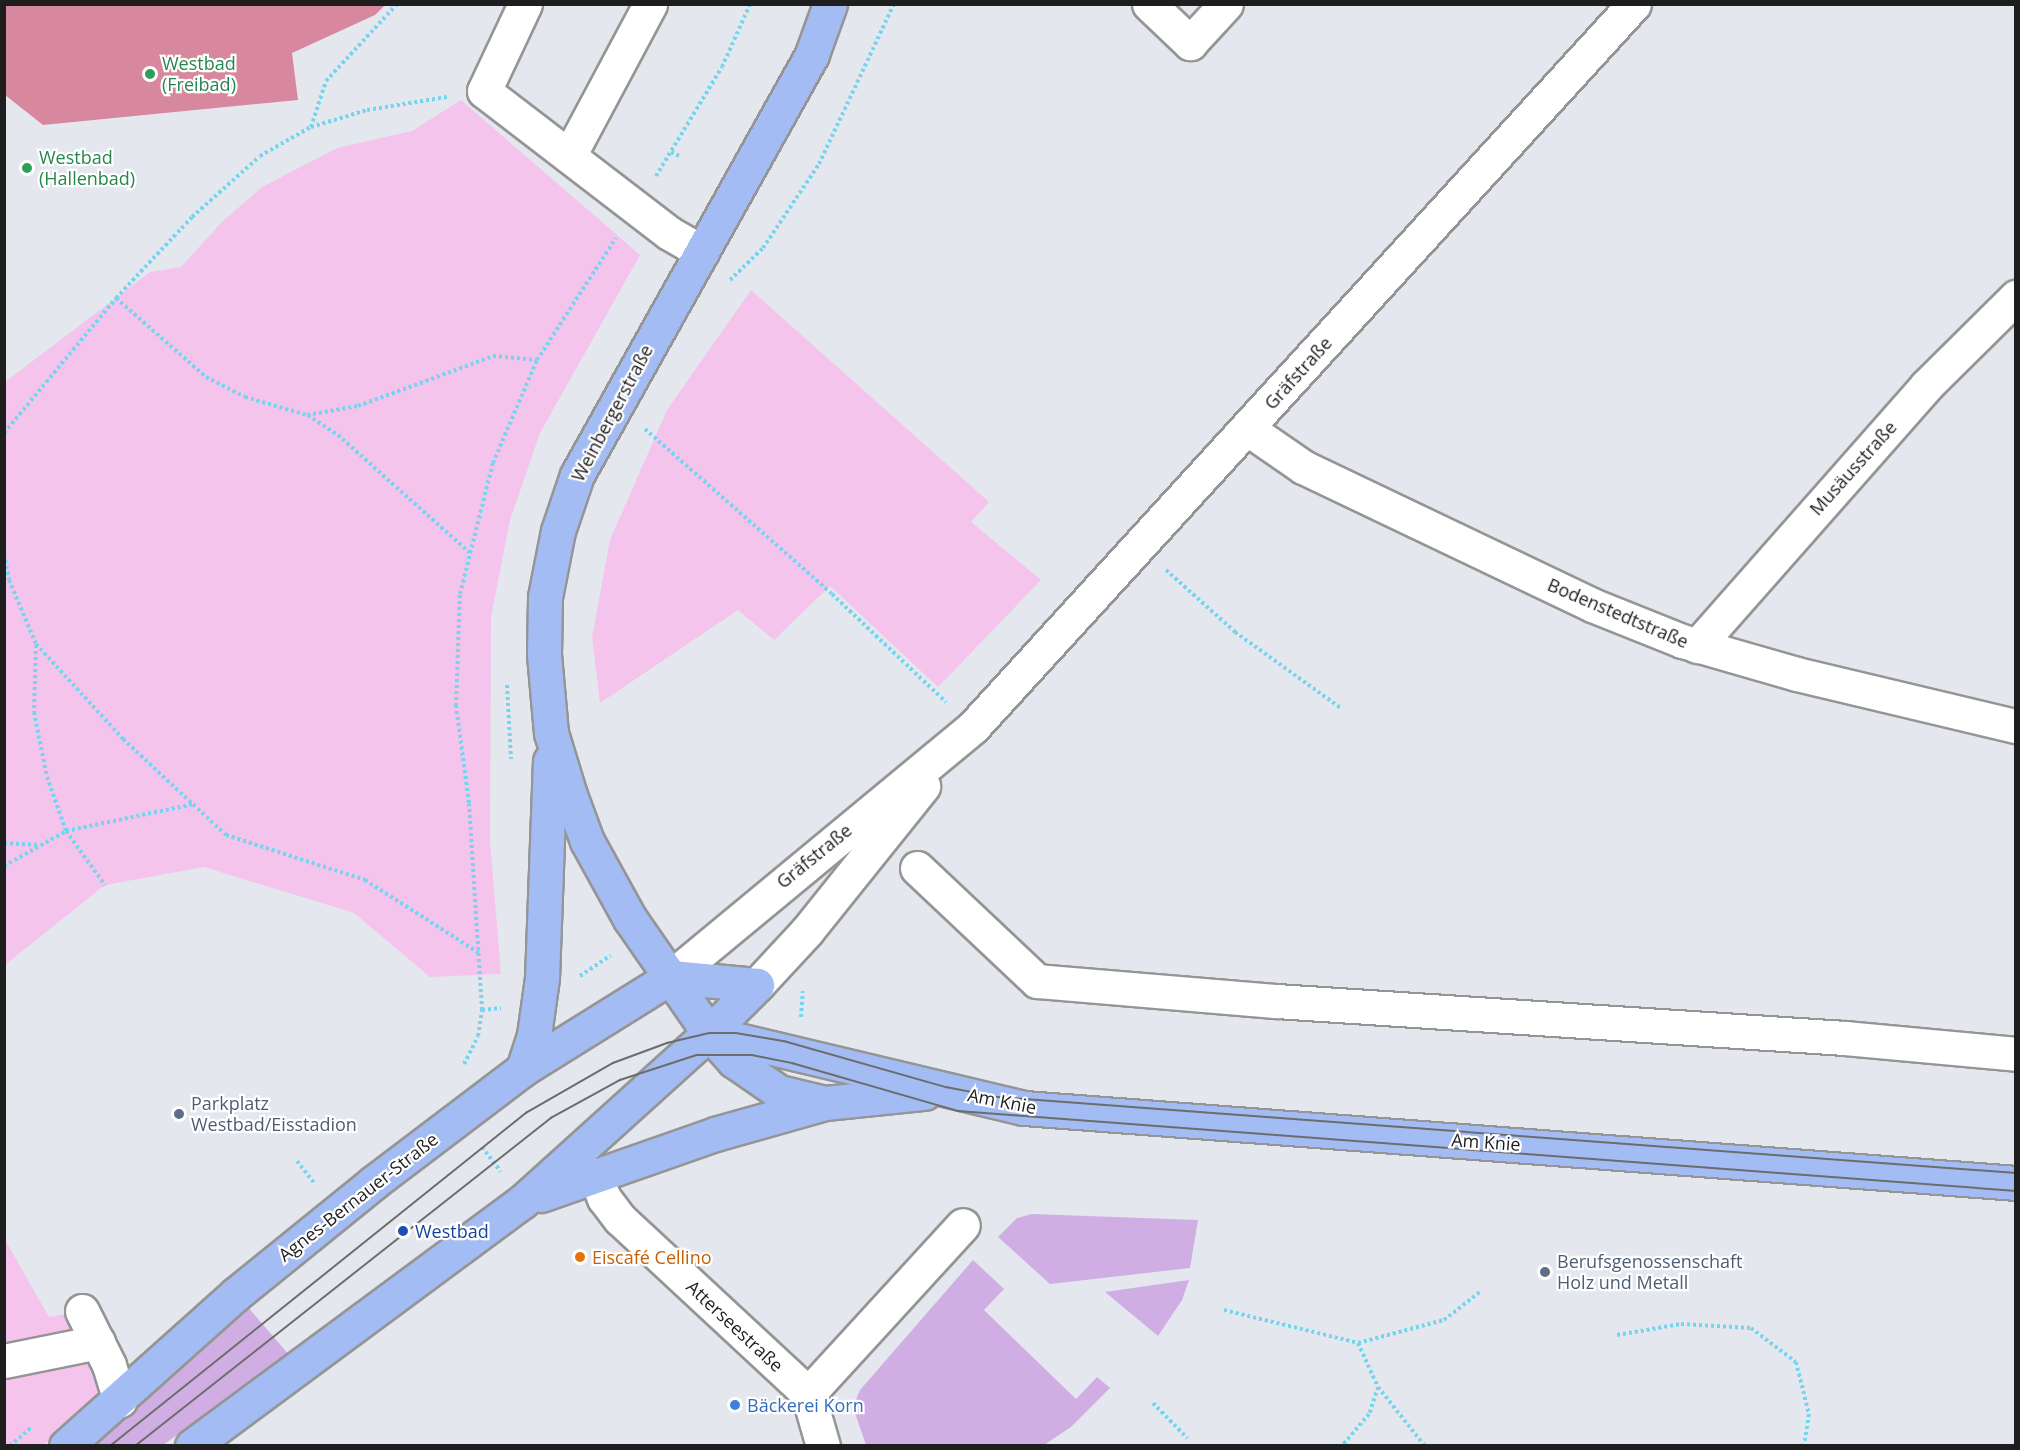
<!DOCTYPE html>
<meta charset="utf-8">
<style>
body{margin:0}
#map{position:relative;width:2020px;height:1450px;overflow:hidden;background:#e4e7ee;font-family:"Open Sans",sans-serif}
div>[style]{position:absolute}
[style*='--x']{left:calc(var(--x)*1px);top:calc(var(--y)*1px);width:calc(var(--w)*1px);rotate:calc(var(--a)*1deg)}
.grass>*{inset:0;background:#d0aee4}
.park>*{inset:0;background:#f5c4ec}
.pitch>*{inset:0;background:#d7889e}
.path>*{height:4px;margin-top:-2px;transform-origin:0;background:repeating-linear-gradient(90deg,#75d5ef 0 3px,transparent 0 6px)}
.roads{filter:drop-shadow(2px 0 #959595) drop-shadow(-2px 0 #959595) drop-shadow(0 2px #959595) drop-shadow(0 -2px #959595)}
.minor>*{height:33px;margin:-16.5px;padding:0 16.5px;transform-origin:16.5px;border-radius:16.5px;background:#fff}
.major>*{height:33px;margin:-16.5px;padding:0 16.5px;transform-origin:16.5px;border-radius:16.5px;background:#a3bdf4}
.tram>*{height:1.5px;margin:-0.75px;padding:0 0.75px;transform-origin:0.75px;border-radius:0.75px;background:#6c6c6c}
.dots>*{width:16px;height:16px;translate:-50% -50%;box-sizing:border-box;border:3px solid #fff;border-radius:50%}
span{translate:-50% -50%;white-space:nowrap;text-align:center;line-height:1.15;-webkit-text-stroke:4.5px #fff;paint-order:stroke}
.leisure-label{font-size:18px;color:#27864d}
.left{translate:0 -50%;text-align:left}
.street-label{font-size:18px;color:#1e1e1e}
.service-label{font-size:18px;color:#4e5e75}
.transit-label{font-size:18px;color:#164399}
.food-label{font-size:18px;color:#c56008}
.shop-label{font-size:18px;color:#366cbe}
.frame{position:absolute;inset:0;border:6px solid #1e1e1e;pointer-events:none}
</style>
<div id="map">
<div class="grass">
<i style="clip-path:polygon(1032px 1214px,1198px 1220px,1190px 1268px,1050px 1284px,998px 1237px,1017px 1218px)"></i>
<i style="clip-path:polygon(973px 1260px,1004px 1289px,984px 1310px,1076px 1399px,1097px 1377px,1110px 1388px,1071px 1427px,1044px 1445px,866px 1445px,853px 1407px,860px 1390px)"></i>
<i style="clip-path:polygon(1189px 1280px,1182px 1300px,1158px 1336px,1105px 1292px)"></i>
<i style="clip-path:polygon(247px 1306px,290px 1356px,163px 1445px,94px 1446px)"></i>
</div>
<div class="park">
<i style="clip-path:polygon(461px 100px,640px 255px,540px 433px,510px 520px,491px 617px,490px 841px,501px 974px,430px 977px,354px 913px,204px 867px,105px 885px,5px 965px,5px 382px,150px 272px,181px 267px,222px 222px,262px 187px,337px 148px,412px 131px)"></i>
<i style="clip-path:polygon(751px 290px,989px 502px,971px 522px,1041px 580px,938px 687px,830px 586px,774px 640px,738px 610px,600px 703px,592px 637px,610px 540px,667px 410px)"></i>
<i style="clip-path:polygon(4px 1238px,49px 1317px,72px 1313px,115px 1384px,44px 1445px,5px 1445px)"></i>
</div>
<div class="pitch">
<i style="clip-path:polygon(4px 5px,5px 4px,385px 5px,375px 15px,292px 53px,298px 100px,43px 125px,5px 95px)"></i>
</div>
<div class="path">
<i style="--x:311;--y:127;--w:48;--a:-71.9"></i>
<i style="--x:326;--y:81;--w:105;--a:-47.3"></i>
<i style="--x:671;--y:152;--w:9;--a:27"></i>
<i style="--x:656;--y:176;--w:127;--a:-58.8"></i>
<i style="--x:722;--y:67;--w:69;--a:-66"></i>
<i style="--x:730;--y:280;--w:46;--a:-44.1"></i>
<i style="--x:763;--y:248;--w:101;--a:-56.3"></i>
<i style="--x:819;--y:164;--w:177;--a:-64.9"></i>
<i style="--x:116;--y:298;--w:120;--a:41.3"></i>
<i style="--x:206;--y:377;--w:44;--a:27.1"></i>
<i style="--x:245;--y:397;--w:65;--a:16.2"></i>
<i style="--x:307;--y:415;--w:52;--a:-10"></i>
<i style="--x:358;--y:406;--w:144;--a:-20.3"></i>
<i style="--x:493;--y:356;--w:44;--a:5.2"></i>
<i style="--x:308;--y:415;--w:36;--a:34"></i>
<i style="--x:338;--y:435;--w:176;--a:41.8"></i>
<i style="--x:645;--y:429;--w:249;--a:41.4"></i>
<i style="--x:832;--y:594;--w:157;--a:43.5"></i>
<i style="--x:4;--y:433;--w:175;--a:-50.3"></i>
<i style="--x:116;--y:298;--w:111;--a:-46.8"></i>
<i style="--x:192;--y:217;--w:91;--a:-41.9"></i>
<i style="--x:260;--y:156;--w:59;--a:-29.6"></i>
<i style="--x:311;--y:127;--w:59;--a:-16.9"></i>
<i style="--x:367;--y:110;--w:81;--a:-9.2"></i>
<i style="--x:4;--y:554;--w:26;--a:79"></i>
<i style="--x:9;--y:580;--w:69;--a:67.1"></i>
<i style="--x:36;--y:644;--w:129;--a:47.5"></i>
<i style="--x:123;--y:739;--w:141;--a:43"></i>
<i style="--x:226;--y:835;--w:146;--a:17.9"></i>
<i style="--x:365;--y:880;--w:135;--a:32.6"></i>
<i style="--x:1166;--y:570;--w:93;--a:41.9"></i>
<i style="--x:1235;--y:632;--w:132;--a:35.7"></i>
<i style="--x:36;--y:645;--w:67;--a:91.7"></i>
<i style="--x:34;--y:712;--w:66;--a:78.7"></i>
<i style="--x:47;--y:777;--w:57;--a:70.6"></i>
<i style="--x:66;--y:831;--w:67;--a:54.2"></i>
<i style="--x:507;--y:685;--w:74;--a:86.9"></i>
<i style="--x:4;--y:843;--w:36;--a:3"></i>
<i style="--x:4;--y:866;--w:71;--a:-29.4"></i>
<i style="--x:66;--y:831;--w:131;--a:-11.9"></i>
<i style="--x:580;--y:976;--w:37;--a:-34"></i>
<i style="--x:482;--y:1010;--w:19;--a:-6"></i>
<i style="--x:801;--y:1017;--w:26;--a:-86"></i>
<i style="--x:464;--y:1064;--w:31;--a:-63"></i>
<i style="--x:478;--y:1036;--w:26;--a:-81"></i>
<i style="--x:482;--y:1010;--w:207;--a:-93.6"></i>
<i style="--x:469;--y:803;--w:98;--a:-97.6"></i>
<i style="--x:456;--y:706;--w:112;--a:-88"></i>
<i style="--x:460;--y:594;--w:135;--a:-75.9"></i>
<i style="--x:493;--y:463;--w:112;--a:-66.9"></i>
<i style="--x:537;--y:360;--w:145;--a:-57.1"></i>
<i style="--x:482;--y:1147;--w:31;--a:53"></i>
<i style="--x:297;--y:1161;--w:29;--a:52"></i>
<i style="--x:1224;--y:1310;--w:138;--a:13.8"></i>
<i style="--x:1358;--y:1343;--w:48;--a:65.6"></i>
<i style="--x:1378;--y:1387;--w:28;--a:108"></i>
<i style="--x:1369;--y:1414;--w:42;--a:130.2"></i>
<i style="--x:1617;--y:1335;--w:65;--a:-9.8"></i>
<i style="--x:1681;--y:1324;--w:70;--a:3.3"></i>
<i style="--x:1751;--y:1328;--w:56;--a:37.1"></i>
<i style="--x:1796;--y:1362;--w:54;--a:76"></i>
<i style="--x:1809;--y:1414;--w:32;--a:99"></i>
<i style="--x:1358;--y:1343;--w:89;--a:-15"></i>
<i style="--x:1444;--y:1320;--w:47;--a:-38.1"></i>
<i style="--x:1378;--y:1387;--w:75;--a:51.5"></i>
<i style="--x:1153;--y:1403;--w:49;--a:45.8"></i>
<i style="--x:10;--y:1446;--w:29;--a:-41"></i>
</div>
<div class="roads">
<div class="minor">
<i style="--x:525;--y:4;--w:96;--a:115.2"></i>
<i style="--x:484;--y:91;--w:233;--a:37.5"></i>
<i style="--x:669;--y:233;--w:38;--a:30"></i>
<i style="--x:1149;--y:4;--w:57;--a:43.6"></i>
<i style="--x:1190;--y:43;--w:53;--a:-47.3"></i>
<i style="--x:569;--y:156;--w:172;--a:-61.9"></i>
<i style="--x:1248;--y:429;--w:67;--a:34.6"></i>
<i style="--x:1303;--y:467;--w:320;--a:25.5"></i>
<i style="--x:1592;--y:605;--w:97;--a:21.8"></i>
<i style="--x:1682;--y:641;--w:120;--a:16"></i>
<i style="--x:1797;--y:674;--w:225;--a:13.4"></i>
<i style="--x:1697;--y:646;--w:346;--a:-48.6"></i>
<i style="--x:1926;--y:386;--w:127;--a:-44.7"></i>
<i style="--x:917;--y:868;--w:165;--a:43.3"></i>
<i style="--x:1037;--y:981;--w:240;--a:4.8"></i>
<i style="--x:1276;--y:1001;--w:570;--a:3.72"></i>
<i style="--x:1845;--y:1038;--w:172;--a:5.3"></i>
<i style="--x:671;--y:977;--w:393;--a:-39.6"></i>
<i style="--x:974;--y:726;--w:978;--a:-47.57"></i>
<i style="--x:757;--y:985;--w:74;--a:-47.2"></i>
<i style="--x:807;--y:931;--w:186;--a:-51.3"></i>
<i style="--x:595;--y:1175;--w:25;--a:69"></i>
<i style="--x:604;--y:1198;--w:26;--a:53"></i>
<i style="--x:620;--y:1219;--w:257;--a:42.9"></i>
<i style="--x:808;--y:1394;--w:54;--a:73.9"></i>
<i style="--x:82;--y:1311;--w:60;--a:63.4"></i>
<i style="--x:109;--y:1365;--w:37;--a:73"></i>
<i style="--x:4;--y:1361;--w:96;--a:-11.4"></i>
<i style="--x:808;--y:1394;--w:229;--a:-47.5"></i>
</div>
<div class="major">
<i style="--x:671;--y:977;--w:86;--a:5.3"></i>
<i style="--x:709;--y:1033;--w:324;--a:13.4"></i>
<i style="--x:1024;--y:1108;--w:995;--a:4.32"></i>
<i style="--x:523;--y:1069;--w:36;--a:-72"></i>
<i style="--x:534;--y:1035;--w:58;--a:-82"></i>
<i style="--x:542;--y:978;--w:217;--a:-87.9"></i>
<i style="--x:825;--y:1103;--w:47;--a:-166.6"></i>
<i style="--x:779;--y:1092;--w:55;--a:-145.4"></i>
<i style="--x:734;--y:1061;--w:38;--a:-132"></i>
<i style="--x:709;--y:1033;--w:139;--a:-124.7"></i>
<i style="--x:630;--y:919;--w:89;--a:-118.9"></i>
<i style="--x:587;--y:841;--w:49;--a:-110.3"></i>
<i style="--x:570;--y:795;--w:65;--a:-107"></i>
<i style="--x:551;--y:733;--w:78;--a:-95.1"></i>
<i style="--x:544;--y:655;--w:58;--a:-89"></i>
<i style="--x:545;--y:597;--w:67;--a:-78.9"></i>
<i style="--x:558;--y:531;--w:59;--a:-71.3"></i>
<i style="--x:577;--y:475;--w:482;--a:-60.8"></i>
<i style="--x:812;--y:54;--w:53;--a:-70.2"></i>
<i style="--x:541;--y:1195;--w:184;--a:-19.3"></i>
<i style="--x:715;--y:1134;--w:114;--a:-15.7"></i>
<i style="--x:825;--y:1103;--w:100;--a:-5.8"></i>
<i style="--x:66;--y:1446;--w:228;--a:-41.8"></i>
<i style="--x:236;--y:1294;--w:176;--a:-39"></i>
<i style="--x:373;--y:1183;--w:188;--a:-37.2"></i>
<i style="--x:523;--y:1069;--w:174;--a:-31.9"></i>
<i style="--x:192;--y:1446;--w:410;--a:-36.5"></i>
<i style="--x:522;--y:1202;--w:252;--a:-42.1"></i>
<i style="--x:709;--y:1033;--w:68;--a:-45"></i>
</div>
</div>
<div class="tram">
<i style="--x:110;--y:1446;--w:533;--a:-38.68"></i>
<i style="--x:526;--y:1113;--w:100;--a:-29.9"></i>
<i style="--x:613;--y:1063;--w:58;--a:-20.3"></i>
<i style="--x:667;--y:1043;--w:43;--a:-13.4"></i>
<i style="--x:709;--y:1033;--w:27;--a:0"></i>
<i style="--x:736;--y:1033;--w:49;--a:9.5"></i>
<i style="--x:784;--y:1041;--w:168;--a:15.9"></i>
<i style="--x:946;--y:1087;--w:53;--a:10.9"></i>
<i style="--x:998;--y:1097;--w:1021;--a:4.27"></i>
<i style="--x:135;--y:1446;--w:530;--a:-38.25"></i>
<i style="--x:551;--y:1118;--w:79;--a:-28.8"></i>
<i style="--x:620;--y:1080;--w:81;--a:-18"></i>
<i style="--x:697;--y:1055;--w:55;--a:0"></i>
<i style="--x:752;--y:1055;--w:41;--a:11.3"></i>
<i style="--x:792;--y:1063;--w:173;--a:16.1"></i>
<i style="--x:958;--y:1111;--w:1061;--a:4.32"></i>
</div>
<div class="dots">
<i style="left:150px;top:74px;background:#2e9e5b"></i>
<i style="left:27px;top:168px;background:#2e9e5b"></i>
<i style="left:179px;top:1114px;background:#5c6f8a"></i>
<i style="left:403px;top:1231px;background:#1a4fb4"></i>
<i style="left:580px;top:1257px;background:#e8710a"></i>
<i style="left:1545px;top:1272px;background:#5c6f8a"></i>
<i style="left:735px;top:1405px;background:#3f7fe0"></i>
</div>
<div class="leisure-label">
<span class="left" style="left:162px;top:74px">Westbad<br>(Freibad)</span>
<span class="left" style="left:39px;top:168px">Westbad<br>(Hallenbad)</span>
</div>
<div class="street-label">
<span style="left:1298px;top:373px;rotate:-48deg">Gräfstraße</span>
<span style="left:612px;top:413px;rotate:-62deg">Weinbergerstraße</span>
<span style="left:1853px;top:468px;rotate:-48deg">Musäusstraße</span>
<span style="left:1618px;top:613px;rotate:23deg">Bodenstedtstraße</span>
<span style="left:814px;top:856px;rotate:-39deg">Gräfstraße</span>
<span style="left:1002px;top:1101px;rotate:11deg">Am Knie</span>
<span style="left:1486px;top:1142px;rotate:4deg">Am Knie</span>
<span style="left:358px;top:1197px;rotate:-38deg">Agnes-Bernauer-Straße</span>
<span style="left:735px;top:1326px;rotate:43deg">Atterseestraße</span>
</div>
<div class="service-label">
<span class="left" style="left:191px;top:1114px">Parkplatz<br>Westbad/Eisstadion</span>
<span class="left" style="left:1557px;top:1272px">Berufsgenossenschaft<br>Holz und Metall</span>
</div>
<div class="transit-label">
<span class="left" style="left:415px;top:1231px">Westbad</span>
</div>
<div class="food-label">
<span class="left" style="left:592px;top:1257px">Eiscafé Cellino</span>
</div>
<div class="shop-label">
<span class="left" style="left:747px;top:1405px">Bäckerei Korn</span>
</div>
<div class="frame"></div>
</div>
